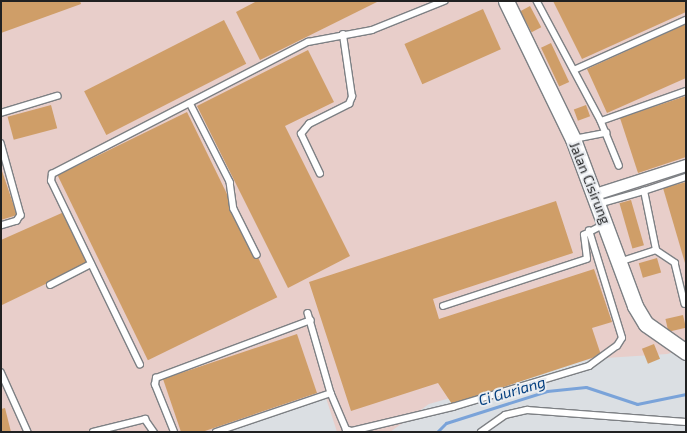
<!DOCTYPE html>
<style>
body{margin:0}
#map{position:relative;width:687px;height:433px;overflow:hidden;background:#dbdfe3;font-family:"Exo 2",sans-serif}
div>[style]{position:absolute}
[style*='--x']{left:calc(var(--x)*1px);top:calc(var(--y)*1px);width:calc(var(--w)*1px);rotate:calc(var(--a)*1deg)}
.industrial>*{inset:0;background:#e8ceca}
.stream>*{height:3px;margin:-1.5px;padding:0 1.5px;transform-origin:1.5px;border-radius:1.5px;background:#7aa3d9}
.building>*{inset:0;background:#cf9e68;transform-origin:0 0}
.roads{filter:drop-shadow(1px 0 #7d8084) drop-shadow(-1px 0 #7d8084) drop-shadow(0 1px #7d8084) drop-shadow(0 -1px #7d8084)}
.lane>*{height:5.5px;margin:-2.75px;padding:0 2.75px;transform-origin:2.75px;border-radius:2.75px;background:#fff}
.street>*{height:11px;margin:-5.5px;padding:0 5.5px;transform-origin:5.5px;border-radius:5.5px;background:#fff}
.secondary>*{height:15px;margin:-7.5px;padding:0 7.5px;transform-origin:7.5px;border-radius:7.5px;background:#fff}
span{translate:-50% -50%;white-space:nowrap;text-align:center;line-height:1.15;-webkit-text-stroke:4px #e9ecf0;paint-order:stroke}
.street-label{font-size:14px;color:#202122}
.water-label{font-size:15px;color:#064181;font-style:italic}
.frame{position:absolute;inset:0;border:2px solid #202122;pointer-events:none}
</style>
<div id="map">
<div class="industrial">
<i style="clip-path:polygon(1px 1px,686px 1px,686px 349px,667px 354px,590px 359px,429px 404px,390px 432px,337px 432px,326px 398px,206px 432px,1px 432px)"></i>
</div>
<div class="stream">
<i style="--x:437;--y:432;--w:13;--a:-45"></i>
<i style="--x:446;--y:423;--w:106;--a:-17.6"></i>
<i style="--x:547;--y:391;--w:39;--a:-6"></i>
<i style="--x:586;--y:387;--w:54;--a:18.4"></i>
<i style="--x:637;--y:404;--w:50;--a:-11.5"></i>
</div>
<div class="building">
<i style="clip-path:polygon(1px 1px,80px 1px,81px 4px,1px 33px)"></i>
<i style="clip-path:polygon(257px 1px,379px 1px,260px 60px,236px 12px)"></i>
<i style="clip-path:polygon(553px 1px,686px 1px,686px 12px,582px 59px)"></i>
<i style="left:530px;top:6px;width:24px;height:11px;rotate:62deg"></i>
<i style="left:483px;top:9px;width:44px;height:86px;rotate:66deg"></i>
<i style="left:224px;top:20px;width:49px;height:157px;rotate:63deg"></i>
<i style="clip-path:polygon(686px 24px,686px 78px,607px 113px,587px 69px)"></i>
<i style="left:551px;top:43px;width:43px;height:11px;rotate:65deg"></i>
<i style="clip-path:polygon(308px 50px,334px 102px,285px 126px,350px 256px,288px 288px,197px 106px)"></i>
<i style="clip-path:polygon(686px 96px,686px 157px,638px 173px,620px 118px)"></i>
<i style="left:51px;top:105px;width:24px;height:45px;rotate:75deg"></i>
<i style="left:586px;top:105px;width:12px;height:13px;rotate:70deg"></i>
<i style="left:187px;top:112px;width:206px;height:144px;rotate:64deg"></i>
<i style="clip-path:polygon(1px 168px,17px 215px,1px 220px)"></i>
<i style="clip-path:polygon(686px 182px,686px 263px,685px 263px,663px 188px)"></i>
<i style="left:631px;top:200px;width:47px;height:12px;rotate:74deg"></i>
<i style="clip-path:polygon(556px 201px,573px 253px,433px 299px,439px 319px,594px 269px,612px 322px,592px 328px,601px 355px,452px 404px,438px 383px,351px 411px,309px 282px)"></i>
<i style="clip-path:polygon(64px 212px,89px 263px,2px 305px,1px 240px)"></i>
<i style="left:657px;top:258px;width:15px;height:19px;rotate:74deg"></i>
<i style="left:683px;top:315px;width:13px;height:18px;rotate:77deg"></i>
<i style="clip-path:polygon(297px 334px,317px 393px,202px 432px,181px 432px,163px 379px)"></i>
<i style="left:654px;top:344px;width:16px;height:13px;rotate:68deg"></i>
<i style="clip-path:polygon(5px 408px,11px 432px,1px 432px,1px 409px)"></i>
</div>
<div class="roads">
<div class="lane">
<i style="--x:537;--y:1;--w:136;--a:61.9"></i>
<i style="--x:601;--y:121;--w:48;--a:67.8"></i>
<i style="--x:574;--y:70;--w:123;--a:-24.1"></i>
<i style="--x:190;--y:103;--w:89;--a:63.1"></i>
<i style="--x:230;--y:182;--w:27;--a:82"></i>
<i style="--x:234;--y:209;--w:51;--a:63.4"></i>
<i style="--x:1;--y:113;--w:59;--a:-16.9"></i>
<i style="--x:601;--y:121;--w:90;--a:-19.4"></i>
<i style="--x:574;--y:139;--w:33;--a:-11"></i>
<i style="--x:1;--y:143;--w:75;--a:74.5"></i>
<i style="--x:21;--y:215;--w:7;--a:124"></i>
<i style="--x:17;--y:221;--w:17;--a:163"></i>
<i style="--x:320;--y:174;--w:44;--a:-115.4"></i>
<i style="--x:301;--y:134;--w:13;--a:-51"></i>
<i style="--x:309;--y:124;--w:45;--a:-26.6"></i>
<i style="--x:349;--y:104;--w:8;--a:-67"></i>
<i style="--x:352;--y:97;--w:63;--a:-98.3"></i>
<i style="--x:599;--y:204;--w:47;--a:-16.1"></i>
<i style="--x:656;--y:250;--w:23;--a:34"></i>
<i style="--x:675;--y:263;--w:42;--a:76.3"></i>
<i style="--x:619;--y:262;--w:39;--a:-18"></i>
<i style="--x:656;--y:250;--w:60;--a:-101.5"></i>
<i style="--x:644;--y:191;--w:44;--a:-18.4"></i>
<i style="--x:50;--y:285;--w:46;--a:-27.1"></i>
<i style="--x:443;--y:306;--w:151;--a:-18.1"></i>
<i style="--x:587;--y:259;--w:24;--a:-97"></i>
<i style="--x:584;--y:235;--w:21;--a:-28"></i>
<i style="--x:308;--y:313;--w:83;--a:74"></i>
<i style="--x:331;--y:393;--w:39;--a:67"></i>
<i style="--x:346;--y:429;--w:6;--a:18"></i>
<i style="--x:352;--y:431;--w:104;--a:-13.4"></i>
<i style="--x:453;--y:407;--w:142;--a:-16.8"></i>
<i style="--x:589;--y:366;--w:34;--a:-36"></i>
<i style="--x:617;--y:346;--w:9;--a:-58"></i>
<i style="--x:622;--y:338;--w:112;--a:-107.1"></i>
<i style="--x:140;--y:365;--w:204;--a:-115.8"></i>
<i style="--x:51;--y:181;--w:7;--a:-82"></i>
<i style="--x:52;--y:174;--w:288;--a:-27.3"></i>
<i style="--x:308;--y:42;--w:65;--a:-10.6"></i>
<i style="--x:372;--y:30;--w:78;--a:-21.9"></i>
<i style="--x:1;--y:372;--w:66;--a:65.8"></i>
<i style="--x:93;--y:432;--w:54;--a:-14"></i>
<i style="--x:145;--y:419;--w:16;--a:55"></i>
<i style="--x:174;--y:432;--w:51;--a:-112"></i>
<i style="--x:155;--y:385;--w:7;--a:-82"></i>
<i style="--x:156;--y:378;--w:165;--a:-20.5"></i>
<i style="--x:216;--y:432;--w:121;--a:-18.7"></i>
<i style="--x:481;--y:432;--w:29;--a:-35"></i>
<i style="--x:505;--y:415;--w:23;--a:-13"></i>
<i style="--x:527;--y:410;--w:159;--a:4.3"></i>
</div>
<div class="street">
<i style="--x:595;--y:194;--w:96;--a:-17.7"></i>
</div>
<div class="secondary">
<i style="--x:506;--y:1;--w:153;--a:64.1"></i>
<i style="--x:573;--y:139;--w:178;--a:69.6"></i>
<i style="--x:635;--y:306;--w:21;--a:59"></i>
<i style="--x:646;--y:324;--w:49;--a:35"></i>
</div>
</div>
<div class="street-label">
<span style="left:590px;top:183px;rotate:68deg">Jalan Cisirung</span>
</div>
<div class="water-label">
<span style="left:512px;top:391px;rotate:-16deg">Ci Guriang</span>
</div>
<div class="frame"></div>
</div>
